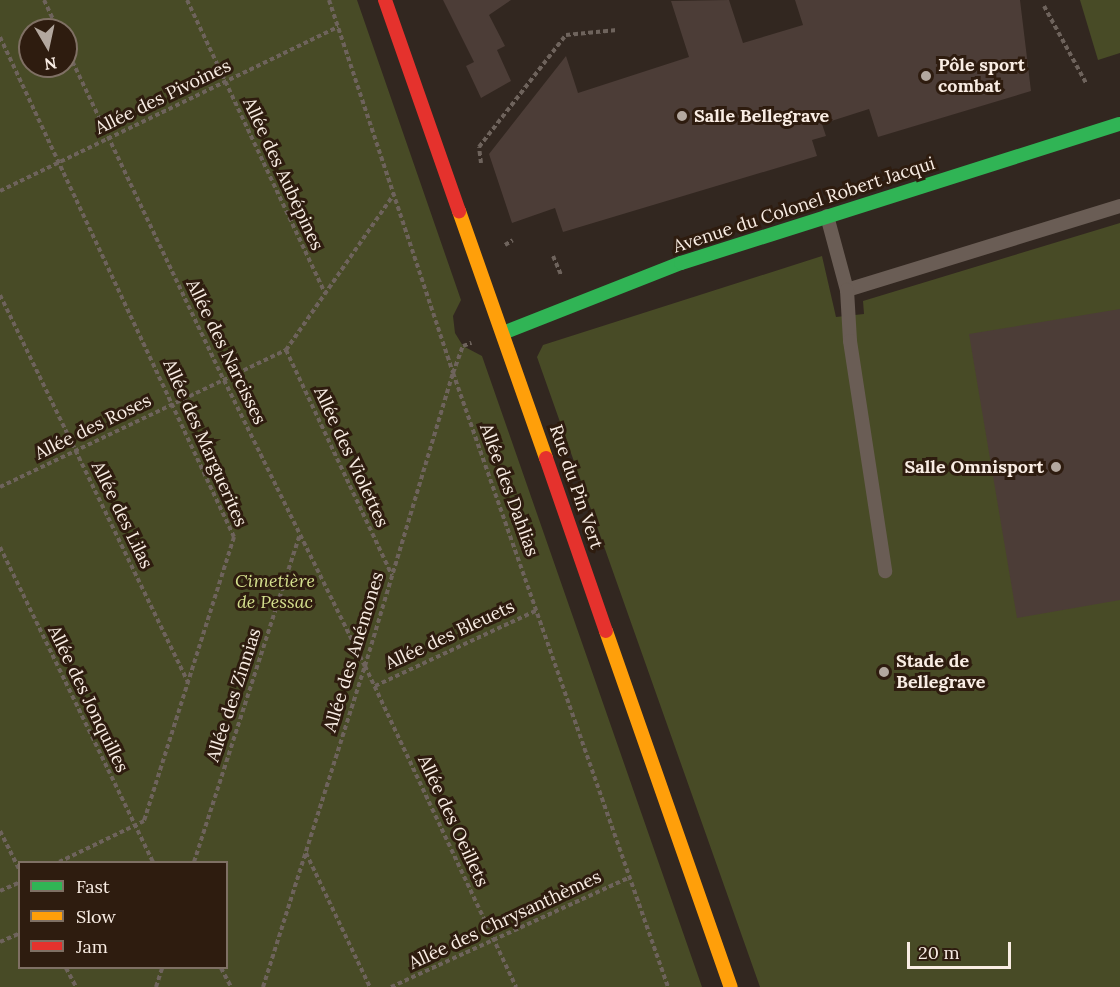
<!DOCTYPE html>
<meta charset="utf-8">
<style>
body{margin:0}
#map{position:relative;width:1120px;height:987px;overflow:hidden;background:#322720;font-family:Lora,serif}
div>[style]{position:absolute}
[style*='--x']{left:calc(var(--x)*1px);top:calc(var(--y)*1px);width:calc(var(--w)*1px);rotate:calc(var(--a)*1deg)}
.green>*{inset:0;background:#484b26}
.building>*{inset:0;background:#4c3d37}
.path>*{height:4px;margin-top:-2px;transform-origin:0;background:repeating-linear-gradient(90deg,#6e635c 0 4.5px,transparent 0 7.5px)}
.lane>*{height:14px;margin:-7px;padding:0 7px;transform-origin:7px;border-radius:7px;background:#6a5d55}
.fast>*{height:14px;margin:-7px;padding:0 7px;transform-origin:7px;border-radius:7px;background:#30b455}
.slow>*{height:14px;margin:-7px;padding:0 7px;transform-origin:7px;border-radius:7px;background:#ff9f0a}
.jam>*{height:14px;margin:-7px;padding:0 7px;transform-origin:7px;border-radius:7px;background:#e5322d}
.dots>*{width:16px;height:16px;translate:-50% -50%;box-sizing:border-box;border:3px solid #2e1c0f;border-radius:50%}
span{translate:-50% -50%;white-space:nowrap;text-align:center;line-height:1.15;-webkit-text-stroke:6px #2e1c0f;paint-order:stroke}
.poi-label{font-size:18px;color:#f9ede4;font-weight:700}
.left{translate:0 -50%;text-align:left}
.right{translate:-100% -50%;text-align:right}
.street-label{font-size:18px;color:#f9ede4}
.park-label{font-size:18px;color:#d4df8d;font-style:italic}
.legend{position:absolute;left:18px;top:861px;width:210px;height:108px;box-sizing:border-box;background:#2e1c0f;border:2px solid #7f7064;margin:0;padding:8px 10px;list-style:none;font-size:18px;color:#f9ede4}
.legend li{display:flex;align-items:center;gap:12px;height:30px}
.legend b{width:30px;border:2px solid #7f7064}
.north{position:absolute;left:18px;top:18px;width:60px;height:60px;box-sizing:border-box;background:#2e1c0f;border:2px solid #7f7064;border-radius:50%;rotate:171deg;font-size:16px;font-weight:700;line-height:24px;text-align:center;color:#f9ede4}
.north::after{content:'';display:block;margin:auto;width:21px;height:27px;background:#b3a89f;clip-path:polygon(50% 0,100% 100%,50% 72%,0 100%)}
.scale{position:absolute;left:907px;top:942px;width:104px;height:27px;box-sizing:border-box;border:3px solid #f9ede4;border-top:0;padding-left:8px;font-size:18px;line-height:21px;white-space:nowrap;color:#f9ede4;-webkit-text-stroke:4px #2e1c0f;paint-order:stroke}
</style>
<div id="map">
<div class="green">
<i style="clip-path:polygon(evenodd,0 0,357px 0,461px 300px,453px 316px,455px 333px,463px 346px,482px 356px,702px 987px,0 987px,0 0,30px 30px,66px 30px,66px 66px,30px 66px,30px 30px,0 0,226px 862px,226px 968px,20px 968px,20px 862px,226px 862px)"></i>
<i style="clip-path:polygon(1080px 0,1120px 0,1120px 53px,1098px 60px)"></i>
<i style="clip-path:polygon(1120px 223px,1120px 987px,760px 987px,537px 357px,543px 345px,822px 256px,836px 317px,864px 314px,863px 301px)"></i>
</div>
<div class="building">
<i style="clip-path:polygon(443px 0,511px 0,489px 15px,505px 46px,497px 50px,511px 81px,481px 98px,466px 66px,474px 62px)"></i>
<i style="clip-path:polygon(729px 0,743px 43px,803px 25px,795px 0,1020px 0,1031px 91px,878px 137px,869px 109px,822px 124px,826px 136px,812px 140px,817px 156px,563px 232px,555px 208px,512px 223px,489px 154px,566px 56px,578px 93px,689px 57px,671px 1px)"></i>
<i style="clip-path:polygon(1120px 309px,1120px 600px,1017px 618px,969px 334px)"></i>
</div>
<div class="path">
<i style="--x:44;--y:0;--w:33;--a:65"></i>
<i style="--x:187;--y:0;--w:324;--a:64.8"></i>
<i style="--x:329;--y:0;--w:393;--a:71.6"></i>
<i style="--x:453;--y:373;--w:651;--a:70.7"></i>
<i style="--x:1044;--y:6;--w:88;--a:61.4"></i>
<i style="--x:0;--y:37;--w:552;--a:64.92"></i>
<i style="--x:234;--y:537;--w:298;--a:107.6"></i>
<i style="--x:144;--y:821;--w:94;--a:154.2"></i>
<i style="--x:66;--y:48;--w:368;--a:64.6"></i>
<i style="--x:224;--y:380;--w:319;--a:63.8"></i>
<i style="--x:365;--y:666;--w:355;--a:64.8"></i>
<i style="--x:481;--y:163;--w:16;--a:-97"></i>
<i style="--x:479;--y:147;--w:142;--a:-52.2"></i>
<i style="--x:566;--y:35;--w:51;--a:-5.6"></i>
<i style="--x:0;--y:191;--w:376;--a:-25.9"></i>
<i style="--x:505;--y:245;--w:9;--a:-32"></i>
<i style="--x:553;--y:256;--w:21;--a:67"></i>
<i style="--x:0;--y:295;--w:430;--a:64.1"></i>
<i style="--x:286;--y:350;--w:249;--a:64.8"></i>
<i style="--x:0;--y:487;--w:317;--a:-25.6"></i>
<i style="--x:286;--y:350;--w:190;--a:-55.3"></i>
<i style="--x:0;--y:547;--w:350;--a:64.1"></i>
<i style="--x:375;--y:686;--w:179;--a:-25.1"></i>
<i style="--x:0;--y:831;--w:45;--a:63.4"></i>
<i style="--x:306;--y:853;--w:148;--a:64.5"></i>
<i style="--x:194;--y:862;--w:342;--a:-72.1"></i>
<i style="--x:0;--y:891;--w:22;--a:-24"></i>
<i style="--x:0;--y:942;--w:22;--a:-24"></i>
<i style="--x:66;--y:968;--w:21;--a:62"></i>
<i style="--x:221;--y:968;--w:21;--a:62"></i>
<i style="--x:156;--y:987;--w:20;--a:-72"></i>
<i style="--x:263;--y:987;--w:337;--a:-72.4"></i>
<i style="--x:365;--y:666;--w:306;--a:-73.3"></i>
<i style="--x:453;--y:373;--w:29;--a:-70"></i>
<i style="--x:463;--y:346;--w:9;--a:-21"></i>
<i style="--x:391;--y:987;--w:263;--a:-24.7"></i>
</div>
<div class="lane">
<i style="--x:827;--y:216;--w:77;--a:74.9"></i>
<i style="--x:847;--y:290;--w:286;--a:-17.1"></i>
<i style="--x:847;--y:290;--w:51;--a:86.6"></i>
<i style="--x:850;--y:341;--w:233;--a:81.3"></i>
</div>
<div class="fast">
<i style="--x:503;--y:333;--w:191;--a:-21.5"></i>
<i style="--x:681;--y:263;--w:460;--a:-17.6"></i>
</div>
<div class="slow">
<i style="--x:459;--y:211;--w:262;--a:70.6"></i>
<i style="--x:606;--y:631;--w:377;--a:70.7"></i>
</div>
<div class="jam">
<i style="--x:385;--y:0;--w:224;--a:70.7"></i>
<i style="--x:546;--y:458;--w:183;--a:70.9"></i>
</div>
<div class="dots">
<i style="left:926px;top:76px;background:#b3a89f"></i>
<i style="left:682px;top:116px;background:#b3a89f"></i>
<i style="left:1056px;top:467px;background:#b3a89f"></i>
<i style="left:884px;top:672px;background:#b3a89f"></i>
</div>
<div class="poi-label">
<span class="left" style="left:938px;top:76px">Pôle sport<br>combat</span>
<span class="left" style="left:694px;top:116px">Salle Bellegrave</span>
<span class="right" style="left:1044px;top:467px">Salle Omnisport</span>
<span class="left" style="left:896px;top:672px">Stade de<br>Bellegrave</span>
</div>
<div class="street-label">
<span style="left:163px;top:97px;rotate:-26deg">Allée des Pivoines</span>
<span style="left:283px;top:174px;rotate:65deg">Allée des Aubépines</span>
<span style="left:804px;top:205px;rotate:-18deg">Avenue du Colonel Robert Jacqui</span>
<span style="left:226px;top:352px;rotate:64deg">Allée des Narcisses</span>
<span style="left:93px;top:427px;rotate:-26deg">Allée des Roses</span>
<span style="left:205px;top:443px;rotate:66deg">Allée des Marguerites</span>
<span style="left:351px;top:457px;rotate:65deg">Allée des Violettes</span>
<span style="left:576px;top:487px;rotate:71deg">Rue du Pin Vert</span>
<span style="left:509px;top:490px;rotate:70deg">Allée des Dahlias</span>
<span style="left:122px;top:515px;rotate:64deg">Allée des Lilas</span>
<span style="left:450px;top:635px;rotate:-25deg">Allée des Bleuets</span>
<span style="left:354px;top:652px;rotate:-73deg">Allée des Anémones</span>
<span style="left:234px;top:695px;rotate:-72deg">Allée des Zinnias</span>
<span style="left:88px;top:699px;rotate:64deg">Allée des Jonquilles</span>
<span style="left:453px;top:821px;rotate:65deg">Allée des Oeillets</span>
<span style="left:505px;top:920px;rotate:-25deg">Allée des Chrysanthèmes</span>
</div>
<div class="park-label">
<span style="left:275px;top:592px">Cimetière<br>de Pessac</span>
</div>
<ul class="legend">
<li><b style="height:8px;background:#30b455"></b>Fast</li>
<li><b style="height:8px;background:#ff9f0a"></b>Slow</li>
<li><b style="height:8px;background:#e5322d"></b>Jam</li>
</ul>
<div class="north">N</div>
<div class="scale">20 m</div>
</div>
